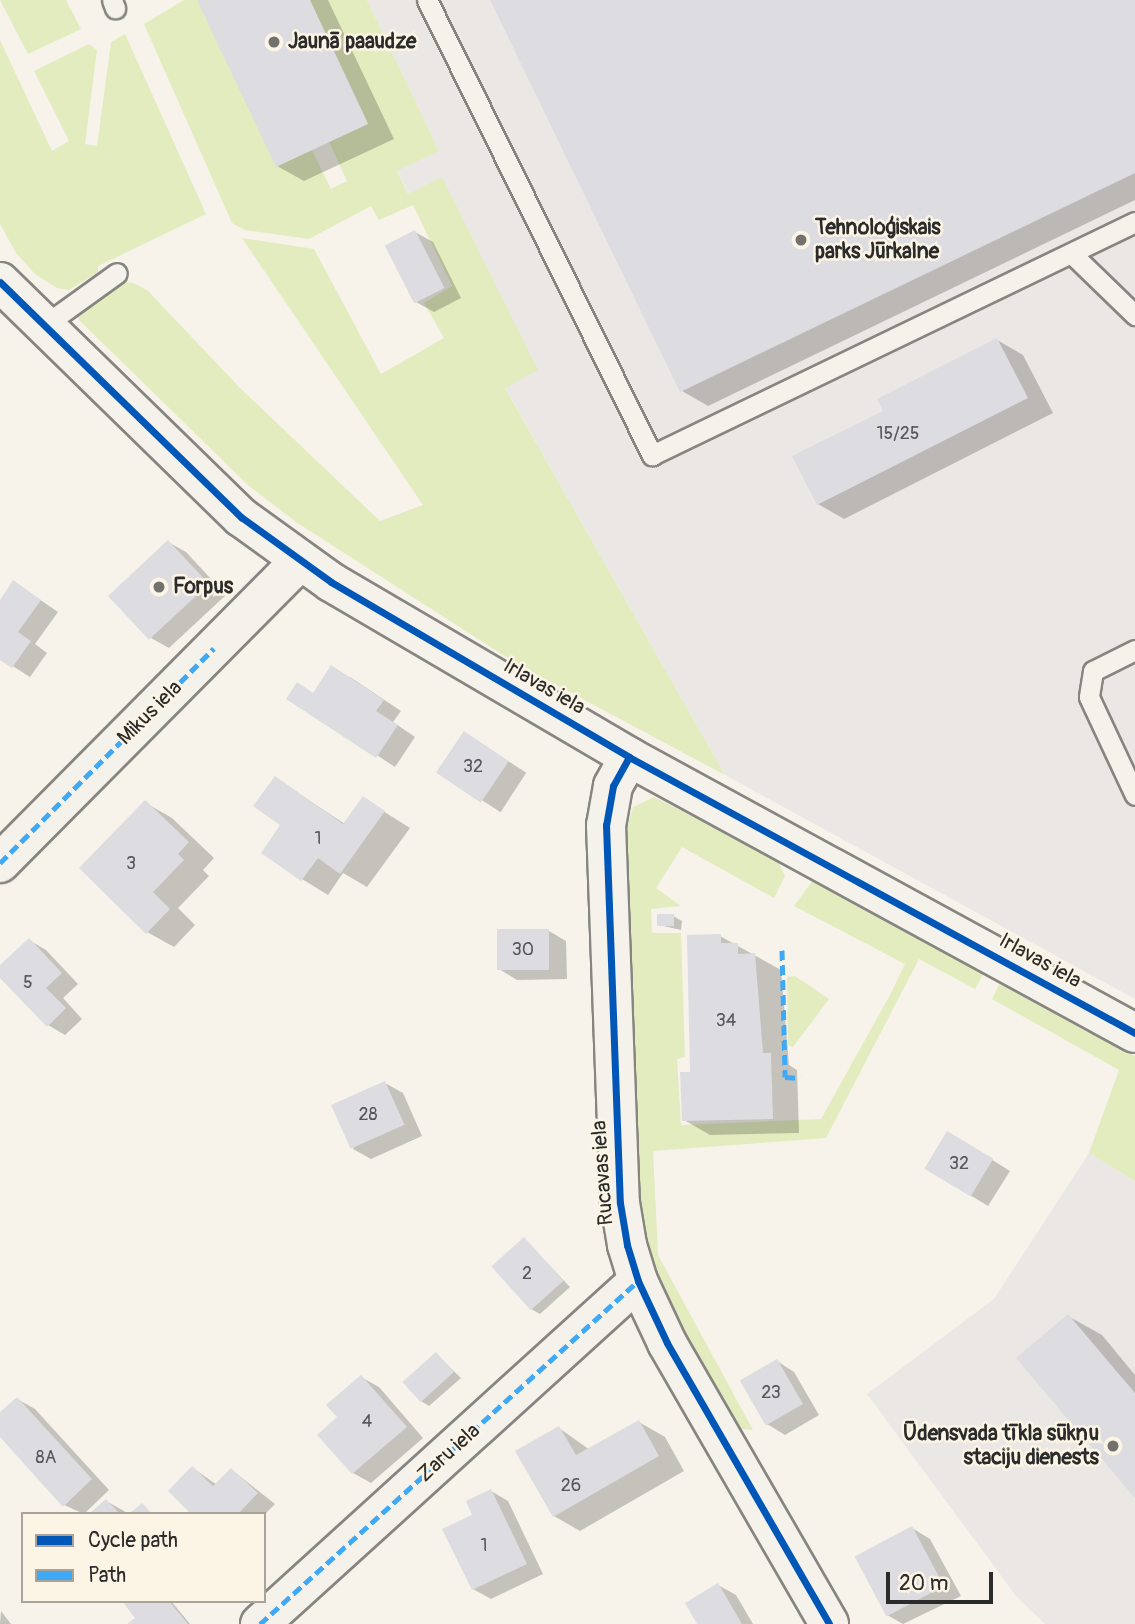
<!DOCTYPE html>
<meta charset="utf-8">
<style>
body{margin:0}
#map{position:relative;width:1135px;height:1624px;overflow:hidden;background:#f7f3ea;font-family:Pangolin,sans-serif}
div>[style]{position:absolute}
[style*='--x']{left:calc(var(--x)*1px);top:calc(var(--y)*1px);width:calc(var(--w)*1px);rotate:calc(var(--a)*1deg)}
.built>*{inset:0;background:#eae7e4}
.green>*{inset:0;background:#e3ecbe}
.shadow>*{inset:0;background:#0003;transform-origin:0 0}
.building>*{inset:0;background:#dcdce1;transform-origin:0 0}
.roads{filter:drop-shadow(2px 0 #878581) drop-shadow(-2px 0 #878581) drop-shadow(0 2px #878581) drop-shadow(0 -2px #878581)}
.lane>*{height:19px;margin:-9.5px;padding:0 9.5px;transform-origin:9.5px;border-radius:9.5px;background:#f5f2ec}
.street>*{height:38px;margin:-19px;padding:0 19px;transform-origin:19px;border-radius:19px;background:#f5f2ec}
.quiet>*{height:5px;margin-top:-2.5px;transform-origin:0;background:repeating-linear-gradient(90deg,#3fa9f5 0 10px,transparent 0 15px)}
.cycleway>*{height:7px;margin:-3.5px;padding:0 3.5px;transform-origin:3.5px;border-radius:3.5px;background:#0057b8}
.dots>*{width:19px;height:19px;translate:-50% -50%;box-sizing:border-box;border:4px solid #fcf5e5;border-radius:50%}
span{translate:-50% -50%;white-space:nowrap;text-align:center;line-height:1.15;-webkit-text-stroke:5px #fcf5e5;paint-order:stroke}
.number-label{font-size:18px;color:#575758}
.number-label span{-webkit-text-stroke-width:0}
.poi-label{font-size:21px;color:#2b2b2b;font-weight:700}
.left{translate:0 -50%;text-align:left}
.right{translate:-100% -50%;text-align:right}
.street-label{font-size:21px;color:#2b2b2b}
.legend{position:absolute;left:21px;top:1512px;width:245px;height:91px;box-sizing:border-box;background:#fcf5e5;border:2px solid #a8a49b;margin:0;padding:9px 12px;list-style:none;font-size:21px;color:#2b2b2b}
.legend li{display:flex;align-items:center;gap:14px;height:35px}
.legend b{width:35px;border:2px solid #a8a49b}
.scale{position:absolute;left:886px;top:1572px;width:107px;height:32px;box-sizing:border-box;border:4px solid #2b2b2b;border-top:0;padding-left:9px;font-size:21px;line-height:24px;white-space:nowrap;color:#2b2b2b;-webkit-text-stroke:5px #fcf5e5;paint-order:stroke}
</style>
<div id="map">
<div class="built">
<i style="clip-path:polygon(367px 0,490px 0,681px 392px,1135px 173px,1135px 999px,725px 775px,478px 340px,397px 170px,439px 151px)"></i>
<i style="clip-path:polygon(1089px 1153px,1135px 1181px,1135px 1624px,1045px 1624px,1016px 1596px,867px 1394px,994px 1299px)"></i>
</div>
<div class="green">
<i style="clip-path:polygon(66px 0,81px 29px,28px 54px,0 0)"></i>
<i style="clip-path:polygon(184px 0,197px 0,312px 150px,331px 189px,347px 181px,329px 142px,368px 123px,310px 0,367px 0,439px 151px,397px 171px,408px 194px,442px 177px,538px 370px,505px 388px,725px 775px,517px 664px,296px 522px,248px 485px,79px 320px,77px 311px,118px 281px,134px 283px,148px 291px,240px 388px,380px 521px,423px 505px,242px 238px,314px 249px,381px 374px,444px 338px,424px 303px,452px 286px,413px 205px,379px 220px,371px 206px,309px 239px,245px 230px,232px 223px,144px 24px)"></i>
<i style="clip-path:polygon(125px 34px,206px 214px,98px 266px,98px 272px,69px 290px,57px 288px,35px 274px,16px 253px,0 224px,0 40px,52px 151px,69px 141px,34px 71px,89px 44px,97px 50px,85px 144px,97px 146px,111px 42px)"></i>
<i style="clip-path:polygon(654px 797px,777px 859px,785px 876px,774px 898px,682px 847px,656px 888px,681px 906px,651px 909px,652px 933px,681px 933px,685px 1057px,677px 1059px,681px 1125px,821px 1119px,890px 995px,905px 964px,794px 906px,813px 880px,984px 973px,975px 989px,919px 959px,826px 1138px,653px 1151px,658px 1255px,753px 1430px,731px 1428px,650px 1275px,641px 1235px,624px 838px,633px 807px)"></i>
<i style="clip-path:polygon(795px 976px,829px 999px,793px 1047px,788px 1045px,787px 977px)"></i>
<i style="clip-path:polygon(999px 984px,1135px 1056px,1135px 1181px,1089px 1153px,1119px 1070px,992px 999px)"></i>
</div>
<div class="shadow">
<i style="clip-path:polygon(199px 0,328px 0,394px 139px,304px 181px,277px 166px)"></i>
<i style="clip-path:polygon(492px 0,1135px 0,1135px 200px,708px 406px,682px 391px)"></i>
<i style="clip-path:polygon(415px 232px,433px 242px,461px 298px,434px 312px,416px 302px)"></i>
<i style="clip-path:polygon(997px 340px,1023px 355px,1053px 413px,844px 519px,818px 504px,885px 412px)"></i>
<i style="clip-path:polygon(168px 542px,186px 552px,226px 595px,169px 648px,151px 638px)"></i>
<i style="clip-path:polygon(14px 582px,58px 612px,35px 644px,47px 653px,30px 677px,0 658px,0 603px)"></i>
<i style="clip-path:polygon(350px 677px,401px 711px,393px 722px,415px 737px,395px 767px,289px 698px,314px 694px)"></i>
<i style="left:465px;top:733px;width:73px;height:47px;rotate:33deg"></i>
<i style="clip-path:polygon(275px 778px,345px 824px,364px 799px,410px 828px,367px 887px,343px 873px,328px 895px,302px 879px,283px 825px)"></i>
<i style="clip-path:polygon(146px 803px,172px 818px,214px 858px,203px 870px,209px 876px,178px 908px,195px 925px,174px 947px,147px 932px)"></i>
<i style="clip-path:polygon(673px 916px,682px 921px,681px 930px,659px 925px)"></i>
<i style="clip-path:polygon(549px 931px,566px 941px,567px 979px,517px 980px,499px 969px)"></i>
<i style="clip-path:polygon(720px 936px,781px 970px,789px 1065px,797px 1070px,799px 1133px,710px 1135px,684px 1120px)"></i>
<i style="clip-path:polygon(29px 940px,46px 950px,78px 984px,63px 998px,82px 1019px,65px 1035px,48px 1025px,0 975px,0 967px)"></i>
<i style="clip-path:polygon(385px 1083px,403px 1093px,422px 1136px,371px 1159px,353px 1149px)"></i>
<i style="clip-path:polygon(965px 1143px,1010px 1171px,988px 1206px,926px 1168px)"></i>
<i style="clip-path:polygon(524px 1239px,570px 1287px,540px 1314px,531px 1309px)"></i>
<i style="clip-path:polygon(1068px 1316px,1102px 1335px,1135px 1375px,1135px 1496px)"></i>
<i style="clip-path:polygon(436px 1354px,461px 1378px,429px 1406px,421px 1401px)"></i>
<i style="clip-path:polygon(777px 1361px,794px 1372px,819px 1415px,785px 1435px,767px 1424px)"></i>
<i style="clip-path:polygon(361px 1377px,379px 1387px,423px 1438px,371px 1483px,353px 1473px,320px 1435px,339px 1417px)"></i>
<i style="clip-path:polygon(17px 1399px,35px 1409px,109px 1490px,84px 1514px,64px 1505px,0 1434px,0 1415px)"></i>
<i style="clip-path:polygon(639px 1422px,665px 1437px,684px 1471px,580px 1531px,554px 1516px,559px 1428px,590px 1450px)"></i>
<i style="clip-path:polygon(193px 1468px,217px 1485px,232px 1470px,275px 1504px,264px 1515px,194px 1514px)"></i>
<i style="clip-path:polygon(491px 1491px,508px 1501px,543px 1574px,491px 1599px,473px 1589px,475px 1515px)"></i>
<i style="clip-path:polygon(106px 1501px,124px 1511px,127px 1514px,92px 1514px)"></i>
<i style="clip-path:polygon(912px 1528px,930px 1539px,961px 1596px,903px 1624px,887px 1615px)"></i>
<i style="clip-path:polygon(718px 1585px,736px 1595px,753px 1624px,699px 1624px)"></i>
<i style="clip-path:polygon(124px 1601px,171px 1601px,190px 1624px,130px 1624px,137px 1618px)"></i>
<i style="clip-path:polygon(1px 1611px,11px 1624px,0 1624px)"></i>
</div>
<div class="building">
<i style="clip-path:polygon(197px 0,310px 0,368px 124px,276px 167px)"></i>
<i style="clip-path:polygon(490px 0,1135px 0,1135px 173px,680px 392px)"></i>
<i style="left:415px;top:230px;width:65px;height:34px;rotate:63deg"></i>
<i style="clip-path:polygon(997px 338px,1028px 398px,817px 505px,792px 456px,883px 411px,877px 399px)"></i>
<i style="left:168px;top:540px;width:60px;height:82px;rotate:47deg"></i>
<i style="clip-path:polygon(13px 580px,41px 600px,18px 632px,31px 641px,12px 668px,0 660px,0 600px)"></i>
<i style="clip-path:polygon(331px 665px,384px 700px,376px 711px,398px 725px,376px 758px,286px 699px,297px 682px,313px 693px)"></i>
<i style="left:464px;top:731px;width:54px;height:50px;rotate:34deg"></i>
<i style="clip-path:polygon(275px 776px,343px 824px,363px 796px,385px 811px,340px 874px,318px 858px,301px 881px,261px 853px,280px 825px,253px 806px)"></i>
<i style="clip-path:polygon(145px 800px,189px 842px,178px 854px,184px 860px,153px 892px,170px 909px,146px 934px,79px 868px)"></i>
<i style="left:657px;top:914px;width:17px;height:12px"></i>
<i style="left:549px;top:929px;width:41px;height:52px;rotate:90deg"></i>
<i style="clip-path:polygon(721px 934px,721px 943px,738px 943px,738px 954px,755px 953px,763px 1053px,771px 1053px,773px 1119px,682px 1121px,680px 1072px,690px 1072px,687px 935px)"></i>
<i style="clip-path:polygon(29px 938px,62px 973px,46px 988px,66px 1008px,47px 1027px,0 978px,0 965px)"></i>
<i style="left:385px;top:1081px;width:48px;height:59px;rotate:66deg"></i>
<i style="left:947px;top:1131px;width:54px;height:44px;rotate:31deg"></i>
<i style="left:524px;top:1237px;width:59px;height:44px;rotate:48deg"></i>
<i style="clip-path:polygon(1068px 1314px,1135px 1393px,1135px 1498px,1016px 1358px)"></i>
<i style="left:436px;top:1352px;width:27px;height:45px;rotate:48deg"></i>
<i style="left:777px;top:1359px;width:52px;height:43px;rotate:60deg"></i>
<i style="clip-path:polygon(361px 1375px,407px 1427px,352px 1474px,317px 1435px,337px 1417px,326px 1405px)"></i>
<i style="clip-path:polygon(17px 1397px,92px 1479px,63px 1507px,0 1437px,0 1412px)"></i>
<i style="clip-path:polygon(639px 1420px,659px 1456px,553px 1517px,515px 1451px,559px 1426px,576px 1455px)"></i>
<i style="clip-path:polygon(192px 1466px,213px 1486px,231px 1468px,258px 1493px,238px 1514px,191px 1514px,168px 1491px)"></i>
<i style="clip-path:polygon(491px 1489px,527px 1564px,472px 1590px,442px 1529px,472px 1515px,466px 1501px)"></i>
<i style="clip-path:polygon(106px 1499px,120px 1514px,89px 1514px)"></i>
<i style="clip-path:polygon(142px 1503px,152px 1514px,129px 1514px)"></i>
<i style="left:912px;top:1526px;width:68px;height:65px;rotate:62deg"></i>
<i style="clip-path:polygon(718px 1583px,742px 1624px,697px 1624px,685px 1603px)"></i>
<i style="clip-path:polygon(122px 1601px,169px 1601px,188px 1624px,127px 1624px,135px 1618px)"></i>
</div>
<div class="roads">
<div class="lane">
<i style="--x:112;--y:0;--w:9;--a:69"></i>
<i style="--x:427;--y:0;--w:508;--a:63.69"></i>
<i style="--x:652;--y:455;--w:536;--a:-25.75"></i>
<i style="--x:1072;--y:254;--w:88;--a:44.1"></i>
<i style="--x:42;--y:327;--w:92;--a:-35.8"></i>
<i style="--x:1135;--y:650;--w:47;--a:153.4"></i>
<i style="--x:1093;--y:671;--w:26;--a:99"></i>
<i style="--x:1089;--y:697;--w:108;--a:64.9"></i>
</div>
<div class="street">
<i style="--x:0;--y:282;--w:337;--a:44.3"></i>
<i style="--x:241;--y:517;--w:111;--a:35.8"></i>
<i style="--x:331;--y:582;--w:346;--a:30.4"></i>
<i style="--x:629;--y:757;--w:576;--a:28.61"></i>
<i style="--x:629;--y:757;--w:33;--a:119"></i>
<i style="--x:613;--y:786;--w:40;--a:100"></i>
<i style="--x:606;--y:825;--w:378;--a:87.9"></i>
<i style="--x:620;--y:1203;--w:43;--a:80.5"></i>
<i style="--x:627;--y:1245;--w:38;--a:73"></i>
<i style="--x:638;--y:1281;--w:68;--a:64.9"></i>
<i style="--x:667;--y:1343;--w:324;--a:60"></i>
<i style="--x:0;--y:863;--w:424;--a:-45.2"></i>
<i style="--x:260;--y:1624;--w:510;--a:-42.22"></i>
</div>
</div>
<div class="quiet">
<i style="--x:0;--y:863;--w:303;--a:-45.1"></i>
<i style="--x:782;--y:950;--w:127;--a:88.6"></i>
<i style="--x:785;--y:1077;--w:15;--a:4"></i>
<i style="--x:260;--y:1624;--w:510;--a:-42.22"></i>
</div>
<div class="cycleway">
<i style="--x:0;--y:282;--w:337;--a:44.3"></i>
<i style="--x:241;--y:517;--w:111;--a:35.8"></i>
<i style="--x:331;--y:582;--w:346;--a:30.4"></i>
<i style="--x:629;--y:757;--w:576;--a:28.61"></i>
<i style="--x:629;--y:757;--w:33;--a:119"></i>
<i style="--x:613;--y:786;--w:40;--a:100"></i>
<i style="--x:606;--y:825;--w:378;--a:87.9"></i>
<i style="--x:620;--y:1203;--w:43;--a:80.5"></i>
<i style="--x:627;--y:1245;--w:38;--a:73"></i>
<i style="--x:638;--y:1281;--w:68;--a:64.9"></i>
<i style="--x:667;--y:1343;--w:324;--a:60"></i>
</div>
<div class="dots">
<i style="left:274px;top:42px;background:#72716e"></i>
<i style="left:801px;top:240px;background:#72716e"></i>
<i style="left:159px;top:587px;background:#72716e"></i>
<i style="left:1113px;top:1446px;background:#72716e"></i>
</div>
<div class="number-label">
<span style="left:898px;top:434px">15/25</span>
<span style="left:473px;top:767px">32</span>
<span style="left:318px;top:839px">1</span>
<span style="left:131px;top:864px">3</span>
<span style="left:523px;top:950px">30</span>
<span style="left:28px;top:983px">5</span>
<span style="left:726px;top:1021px">34</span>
<span style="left:368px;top:1115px">28</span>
<span style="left:959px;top:1164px">32</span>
<span style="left:527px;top:1274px">2</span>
<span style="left:771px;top:1393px">23</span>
<span style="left:367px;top:1422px">4</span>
<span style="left:46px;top:1458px">8A</span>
<span style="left:571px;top:1486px">26</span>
<span style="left:484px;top:1546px">1</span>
</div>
<div class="poi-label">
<span class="left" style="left:288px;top:42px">Jaunā paaudze</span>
<span class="left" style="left:815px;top:240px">Tehnoloģiskais<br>parks Jūrkalne</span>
<span class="left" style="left:173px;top:587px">Forpus</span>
<span class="right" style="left:1099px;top:1446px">Ūdensvada tīkla sūkņu<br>staciju dienests</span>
</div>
<div class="street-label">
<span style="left:544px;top:687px;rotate:30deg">Irlavas iela</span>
<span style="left:150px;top:713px;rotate:-45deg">Mikus iela</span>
<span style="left:1040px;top:961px;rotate:29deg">Irlavas iela</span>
<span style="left:603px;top:1173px;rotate:-94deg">Rucavas iela</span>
<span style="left:449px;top:1453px;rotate:-42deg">Zaru iela</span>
</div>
<ul class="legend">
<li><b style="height:9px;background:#0057b8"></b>Cycle path</li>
<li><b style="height:9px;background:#3fa9f5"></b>Path</li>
</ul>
<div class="scale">20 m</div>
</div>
